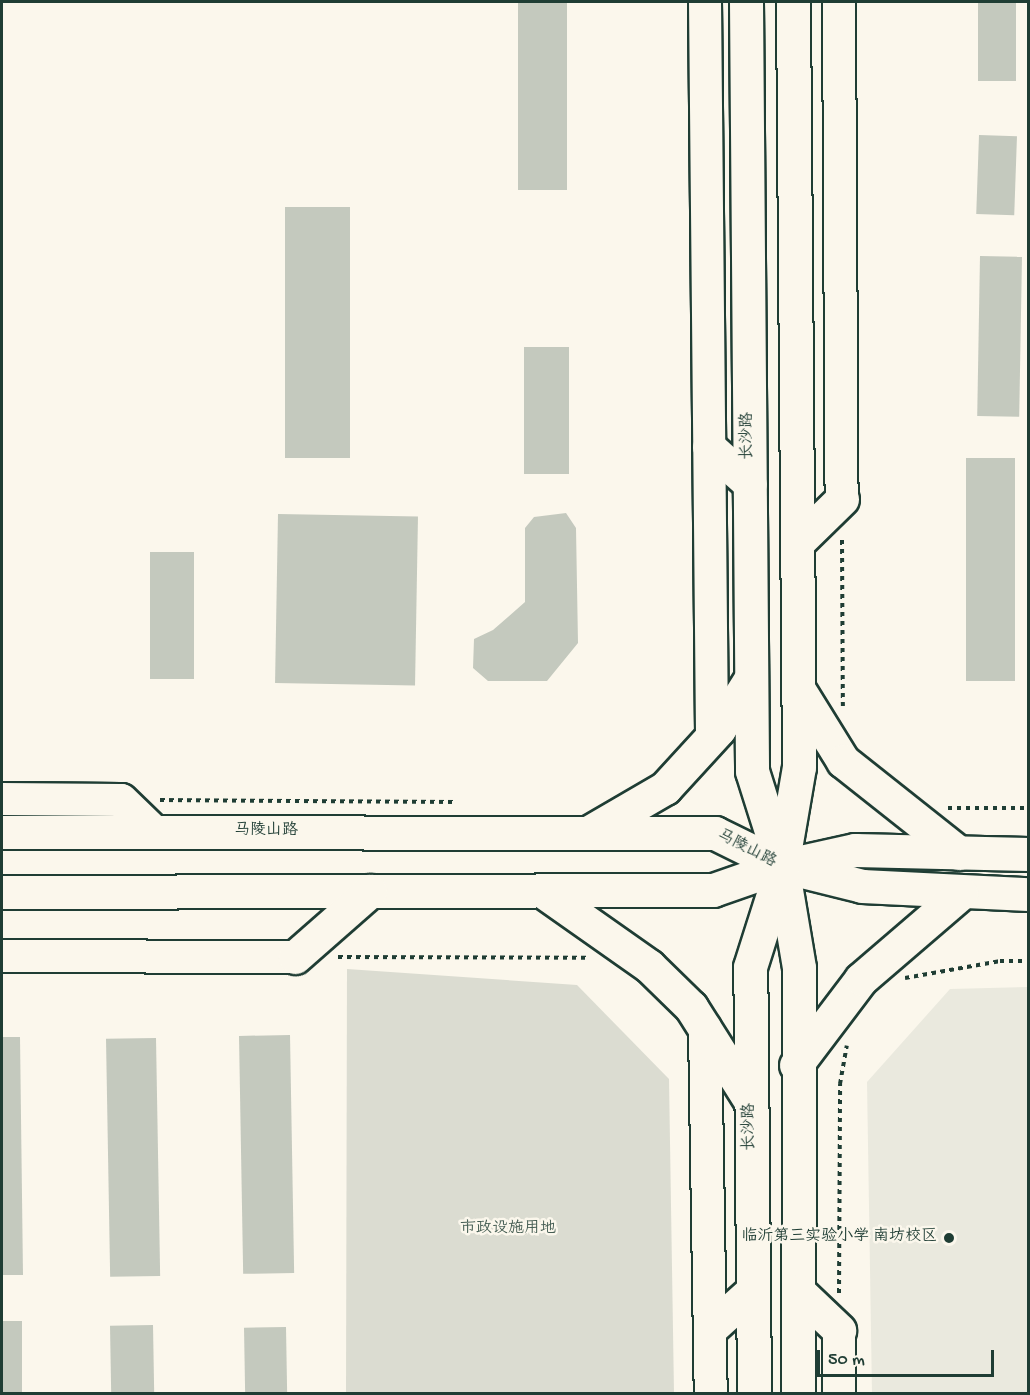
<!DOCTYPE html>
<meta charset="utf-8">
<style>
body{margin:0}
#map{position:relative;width:1030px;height:1395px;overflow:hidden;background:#fbf7ec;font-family:"Gochi Hand","LXGW WenKai TC",sans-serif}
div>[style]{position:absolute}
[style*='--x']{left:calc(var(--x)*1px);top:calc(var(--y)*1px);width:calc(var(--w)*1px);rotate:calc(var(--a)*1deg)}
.built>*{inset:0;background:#eae9de}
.green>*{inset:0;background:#dbdcd1}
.building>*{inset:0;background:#c4c9be;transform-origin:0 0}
.path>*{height:4px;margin-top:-2px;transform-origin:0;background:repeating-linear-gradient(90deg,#1f3d34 0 4.5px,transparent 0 9px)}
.roads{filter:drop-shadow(2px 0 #1f3d34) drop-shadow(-2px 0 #1f3d34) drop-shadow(0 2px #1f3d34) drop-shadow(0 -2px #1f3d34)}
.minor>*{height:32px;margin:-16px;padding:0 16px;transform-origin:16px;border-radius:16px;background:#fbf7ec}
.major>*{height:33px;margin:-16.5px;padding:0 16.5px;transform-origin:16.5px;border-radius:16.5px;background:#fbf7ec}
.dots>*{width:16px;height:16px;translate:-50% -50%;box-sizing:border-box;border:3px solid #fbf7ec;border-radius:50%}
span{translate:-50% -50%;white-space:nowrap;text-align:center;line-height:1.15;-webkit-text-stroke:5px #fbf7ec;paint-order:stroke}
.street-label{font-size:16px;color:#1f3d34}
.park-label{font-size:16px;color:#455d53}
.poi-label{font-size:16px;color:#1f3d34}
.right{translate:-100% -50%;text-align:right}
.frame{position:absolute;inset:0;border:3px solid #1f3d34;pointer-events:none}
.scale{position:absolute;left:817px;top:1350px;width:177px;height:27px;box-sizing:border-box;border:3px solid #1f3d34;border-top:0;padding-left:8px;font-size:18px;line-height:21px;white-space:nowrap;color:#1f3d34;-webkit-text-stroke:4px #fbf7ec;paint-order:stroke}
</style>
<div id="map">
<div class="built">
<i style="clip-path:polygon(1028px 987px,1028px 1393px,872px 1393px,867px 1082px,950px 989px)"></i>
</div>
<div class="green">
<i style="clip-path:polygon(347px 969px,577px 985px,669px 1079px,674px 1393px,346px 1393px)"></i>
</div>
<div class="building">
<i style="left:518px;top:2px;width:49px;height:188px"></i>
<i style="left:978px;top:2px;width:38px;height:79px"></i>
<i style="left:979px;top:135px;width:38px;height:79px;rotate:2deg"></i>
<i style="left:285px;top:207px;width:65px;height:251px"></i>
<i style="left:980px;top:256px;width:42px;height:160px;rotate:1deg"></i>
<i style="left:524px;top:347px;width:45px;height:127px"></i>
<i style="left:966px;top:458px;width:49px;height:223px"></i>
<i style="clip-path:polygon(566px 513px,576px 528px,578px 643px,547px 681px,488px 681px,473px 668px,474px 639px,493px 630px,525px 602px,525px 528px,534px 517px)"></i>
<i style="left:278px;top:514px;width:140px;height:169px;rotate:1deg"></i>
<i style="left:150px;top:552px;width:44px;height:127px"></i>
<i style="left:290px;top:1035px;width:238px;height:51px;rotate:89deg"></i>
<i style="clip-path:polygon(2px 1037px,20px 1037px,23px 1275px,2px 1275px)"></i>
<i style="left:156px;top:1038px;width:238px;height:50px;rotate:89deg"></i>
<i style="left:2px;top:1321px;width:20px;height:73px"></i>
<i style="left:153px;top:1325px;width:69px;height:43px;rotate:89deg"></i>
<i style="left:286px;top:1327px;width:67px;height:42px;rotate:89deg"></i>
</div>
<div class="path">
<i style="--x:842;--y:540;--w:166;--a:89.7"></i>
<i style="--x:160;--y:800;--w:296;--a:0.4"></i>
<i style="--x:948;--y:808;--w:80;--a:0"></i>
<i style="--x:338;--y:957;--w:250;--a:0.2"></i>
<i style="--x:905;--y:978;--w:97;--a:-10.1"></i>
<i style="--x:1000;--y:961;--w:28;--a:0"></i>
<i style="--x:839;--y:1293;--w:209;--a:-89.7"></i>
<i style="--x:840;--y:1084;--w:39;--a:-80"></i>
</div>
<div class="roads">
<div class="minor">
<i style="--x:705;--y:2;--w:735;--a:89.45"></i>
<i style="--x:839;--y:2;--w:497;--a:89.7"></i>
<i style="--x:2;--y:799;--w:119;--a:0.5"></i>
<i style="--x:2;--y:956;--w:293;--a:0.2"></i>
<i style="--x:705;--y:1028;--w:366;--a:89.1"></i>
<i style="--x:839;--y:1394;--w:64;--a:-90"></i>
</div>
<div class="major">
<i style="--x:746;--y:2;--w:769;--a:89.55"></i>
<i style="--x:752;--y:771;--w:100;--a:72.5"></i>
<i style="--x:782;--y:866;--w:103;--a:80.5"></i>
<i style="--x:799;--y:968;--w:426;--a:90.1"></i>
<i style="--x:709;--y:447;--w:55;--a:42.1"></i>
<i style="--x:797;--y:543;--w:63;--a:-44.4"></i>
<i style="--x:799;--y:690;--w:84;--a:58.2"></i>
<i style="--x:843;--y:761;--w:148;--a:38.4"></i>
<i style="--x:121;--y:800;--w:46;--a:44.1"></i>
<i style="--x:591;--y:831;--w:86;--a:-30.2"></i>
<i style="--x:665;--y:788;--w:80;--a:-47.5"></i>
<i style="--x:719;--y:729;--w:60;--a:-57.9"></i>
<i style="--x:2;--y:832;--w:713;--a:0.08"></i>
<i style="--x:715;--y:833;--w:75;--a:26.2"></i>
<i style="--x:782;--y:866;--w:82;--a:14"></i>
<i style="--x:862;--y:886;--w:166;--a:2.8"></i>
<i style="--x:541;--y:890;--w:132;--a:35.1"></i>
<i style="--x:649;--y:966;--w:59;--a:44.3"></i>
<i style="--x:691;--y:1007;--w:112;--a:57.7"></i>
<i style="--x:2;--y:892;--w:711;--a:-0.16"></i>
<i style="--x:713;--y:890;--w:73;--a:-19.2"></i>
<i style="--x:782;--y:866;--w:75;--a:-12.4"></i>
<i style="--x:855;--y:850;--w:173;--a:1.3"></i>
<i style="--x:295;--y:957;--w:100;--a:-41.3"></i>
<i style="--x:796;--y:1065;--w:108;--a:-52.9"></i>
<i style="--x:861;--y:979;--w:132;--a:-40.7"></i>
<i style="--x:798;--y:1291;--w:57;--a:43.6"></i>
<i style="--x:710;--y:1329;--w:55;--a:-42.1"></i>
<i style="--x:754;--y:1394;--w:427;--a:-90.5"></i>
<i style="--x:750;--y:967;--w:106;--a:-72.4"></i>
<i style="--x:782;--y:866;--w:100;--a:-80.3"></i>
<i style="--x:799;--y:767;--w:765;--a:-90.45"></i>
</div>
</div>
<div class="dots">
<i style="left:949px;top:1238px;background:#1f3d34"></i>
</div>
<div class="street-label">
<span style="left:749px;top:436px;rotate:-90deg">长沙路</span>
<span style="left:266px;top:832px">马陵山路</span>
<span style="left:746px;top:850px;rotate:27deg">马陵山路</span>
<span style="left:751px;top:1127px;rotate:-90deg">长沙路</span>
</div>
<div class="park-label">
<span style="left:508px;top:1230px">市政设施用地</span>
</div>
<div class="poi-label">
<span class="right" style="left:937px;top:1238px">临沂第三实验小学 南坊校区</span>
</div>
<div class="frame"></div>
<div class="scale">50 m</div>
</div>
